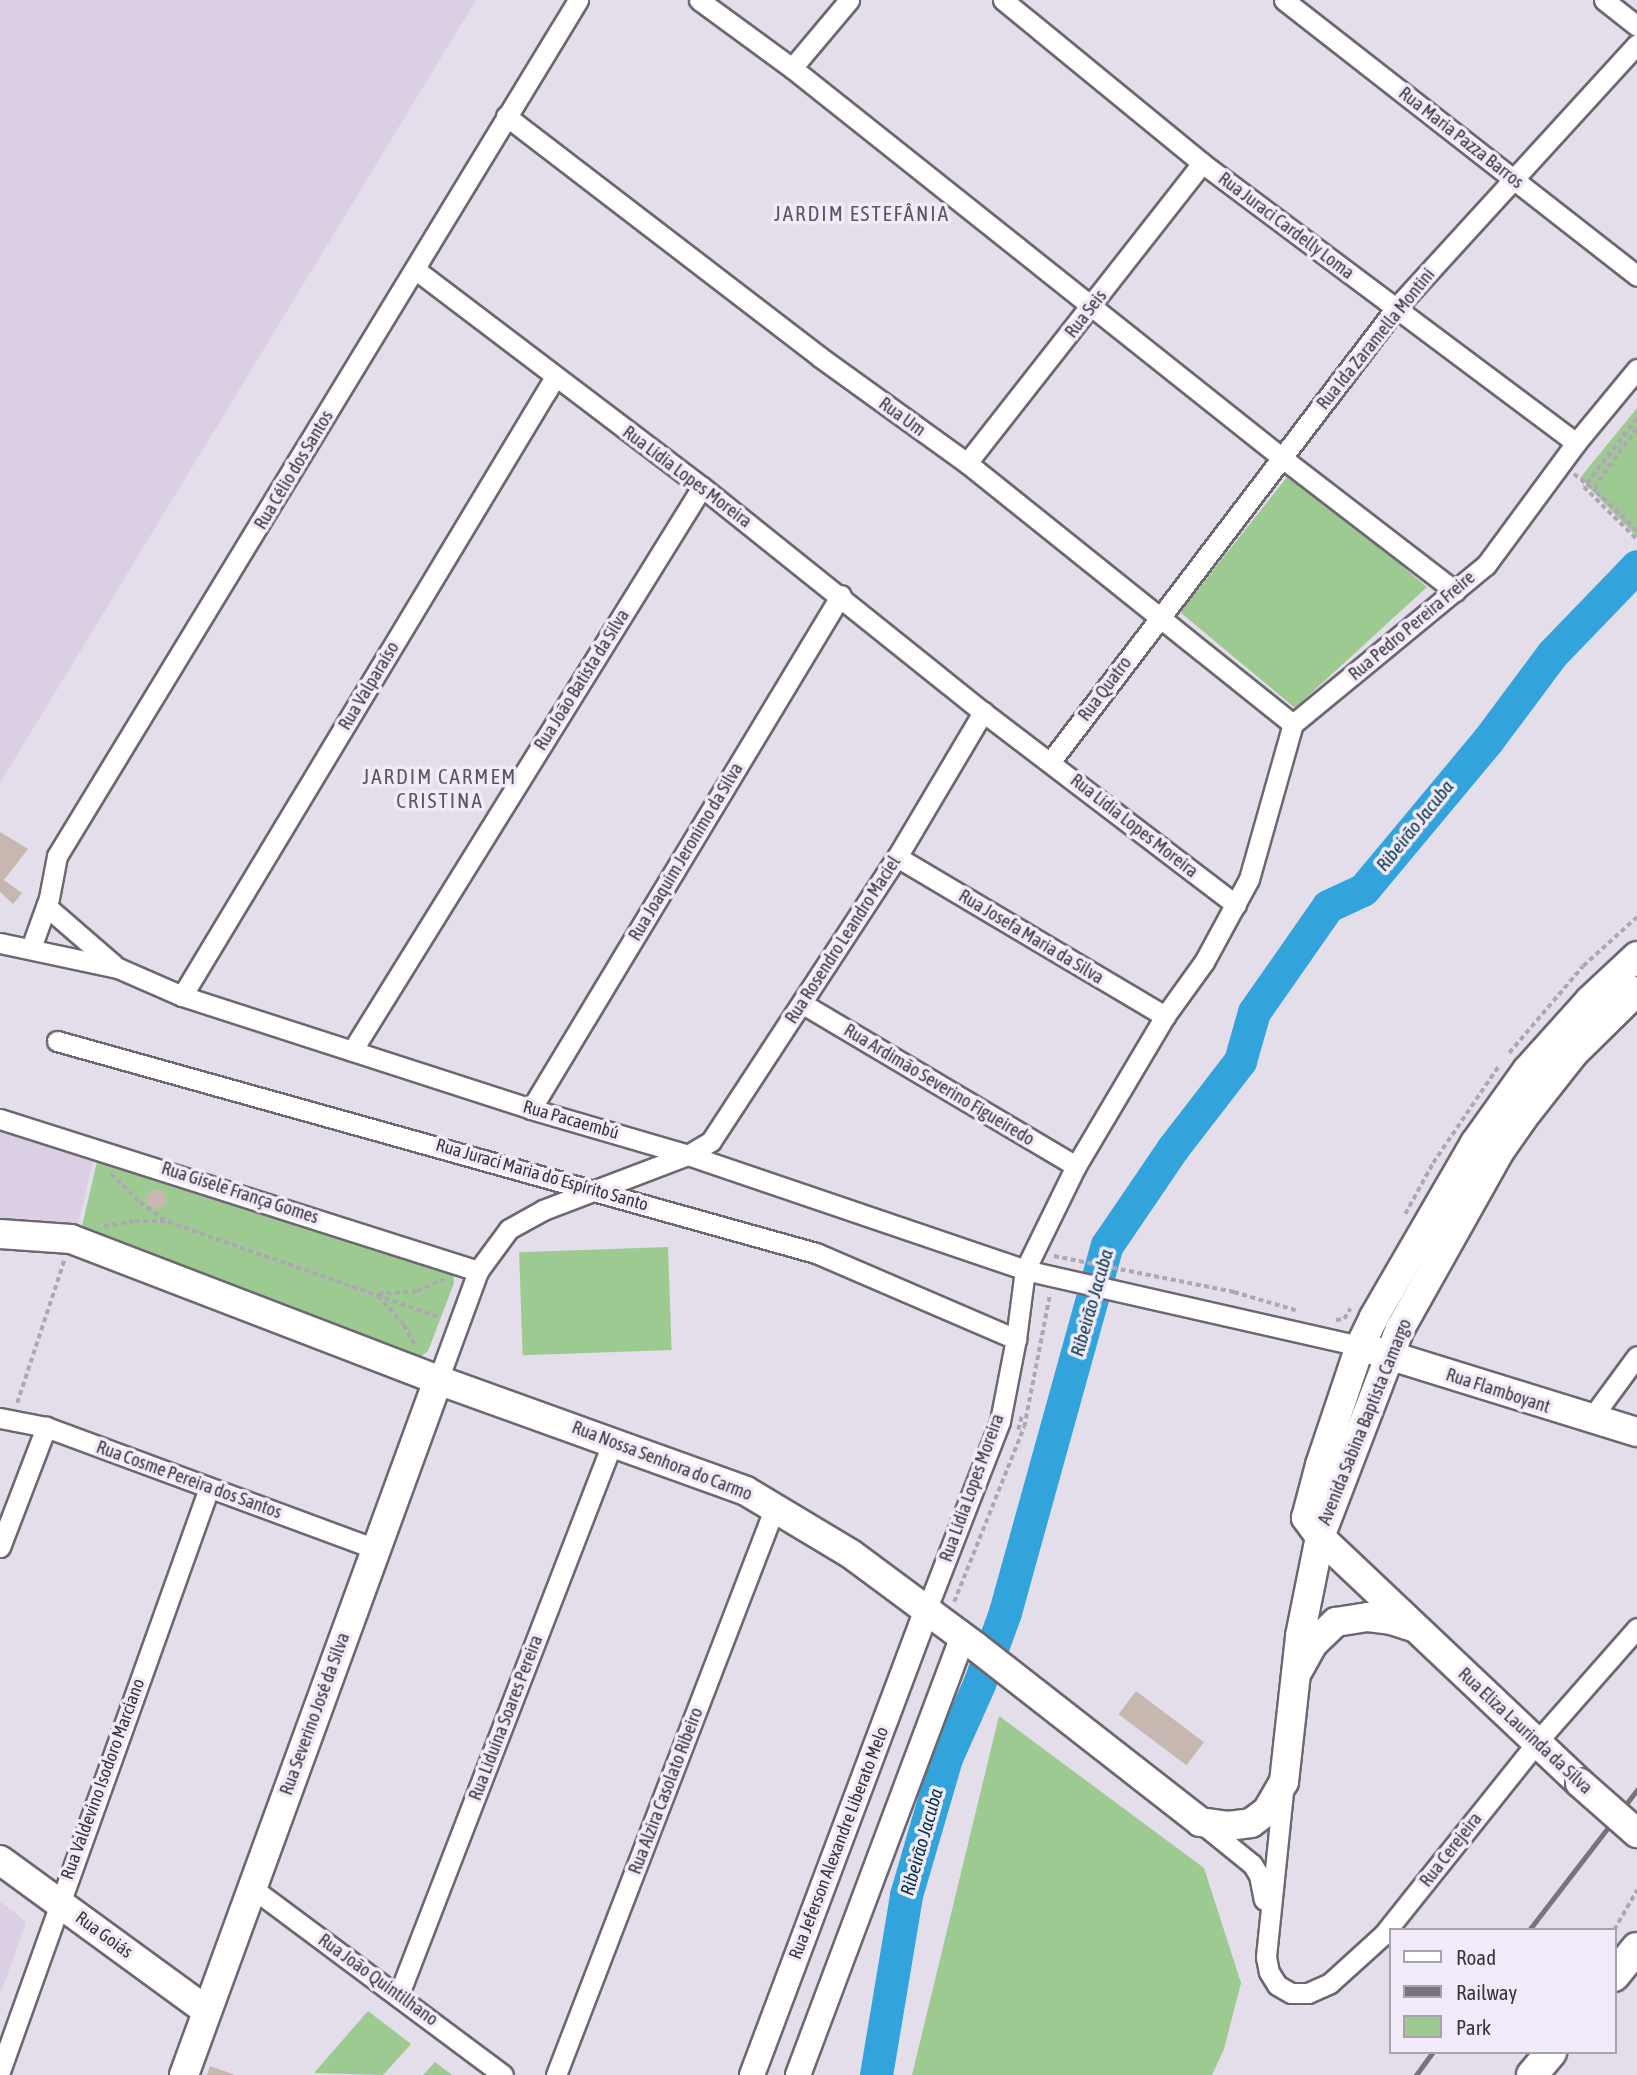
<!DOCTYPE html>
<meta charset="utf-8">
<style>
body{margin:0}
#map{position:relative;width:1637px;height:2075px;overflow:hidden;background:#e4ddea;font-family:"Asap Condensed",sans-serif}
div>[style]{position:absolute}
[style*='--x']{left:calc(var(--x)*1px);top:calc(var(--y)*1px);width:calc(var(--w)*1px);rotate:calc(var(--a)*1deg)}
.built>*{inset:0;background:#dacfe3}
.green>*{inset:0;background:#9cca90;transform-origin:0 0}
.river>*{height:33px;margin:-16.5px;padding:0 16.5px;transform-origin:16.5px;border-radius:16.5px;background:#33a4db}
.building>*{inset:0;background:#c6b7b0;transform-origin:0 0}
.round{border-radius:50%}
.path>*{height:3.5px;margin-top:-1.75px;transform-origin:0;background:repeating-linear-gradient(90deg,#ada7b2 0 5px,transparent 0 8.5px)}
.roads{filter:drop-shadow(2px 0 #6d6772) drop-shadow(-2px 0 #6d6772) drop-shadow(0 2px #6d6772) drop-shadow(0 -2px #6d6772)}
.minor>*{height:19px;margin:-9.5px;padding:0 9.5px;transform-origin:9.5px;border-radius:9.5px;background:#fff}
.tertiary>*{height:24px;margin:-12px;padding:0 12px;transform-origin:12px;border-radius:12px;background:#fff}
.secondary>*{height:28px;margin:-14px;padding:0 14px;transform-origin:14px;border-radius:14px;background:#fff}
.primary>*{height:30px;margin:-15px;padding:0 15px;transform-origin:15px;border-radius:15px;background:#fff}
.rail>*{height:5px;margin:-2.5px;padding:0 2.5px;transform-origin:2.5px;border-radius:2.5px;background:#78747c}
.bridges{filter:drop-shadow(2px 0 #6d6772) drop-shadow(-2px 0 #6d6772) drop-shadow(0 2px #6d6772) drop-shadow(0 -2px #6d6772)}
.secondary-bridge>*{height:28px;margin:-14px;padding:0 14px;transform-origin:14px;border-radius:14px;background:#fff}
span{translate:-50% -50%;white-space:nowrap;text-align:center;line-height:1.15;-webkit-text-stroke:7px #f2eaf8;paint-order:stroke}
.street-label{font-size:18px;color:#39363b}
.water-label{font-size:19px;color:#03344a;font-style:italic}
.quarter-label{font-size:21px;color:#5b5560;letter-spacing:2px}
.legend{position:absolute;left:1389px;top:1928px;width:228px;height:126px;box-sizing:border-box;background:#f2eaf8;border:2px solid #a8a2ac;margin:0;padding:9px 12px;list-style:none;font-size:21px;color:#39363b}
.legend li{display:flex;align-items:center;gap:14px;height:35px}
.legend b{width:35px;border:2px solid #a8a2ac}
</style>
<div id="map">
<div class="built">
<i style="clip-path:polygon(0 0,476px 0,0 783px)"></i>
<i style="clip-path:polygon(0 1128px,94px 1157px,76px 1233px,0 1227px)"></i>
<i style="clip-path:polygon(0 1901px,26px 1922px,0 1995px)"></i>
</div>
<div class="green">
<i style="clip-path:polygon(1637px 408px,1637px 537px,1580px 478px)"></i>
<i style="clip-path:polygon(1291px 472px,1427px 587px,1295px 708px,1180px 612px)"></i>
<i style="clip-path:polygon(98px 1157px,453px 1272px,454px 1283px,428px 1351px,419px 1358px,80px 1235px)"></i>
<i style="left:668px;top:1247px;width:103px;height:149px;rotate:88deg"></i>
<i style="clip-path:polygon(999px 1716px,1204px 1868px,1241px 1983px,1224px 2049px,1212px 2075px,912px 2075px)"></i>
<i style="clip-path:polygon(368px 2011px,411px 2044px,383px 2075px,314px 2073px)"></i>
<i style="clip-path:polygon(435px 2062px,452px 2075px,423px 2075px)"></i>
</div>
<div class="river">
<i style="--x:876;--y:2075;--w:182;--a:-80.5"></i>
<i style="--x:906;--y:1895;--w:143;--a:-73.7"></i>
<i style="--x:946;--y:1758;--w:81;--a:-66"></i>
<i style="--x:979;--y:1684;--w:77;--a:-70.1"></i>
<i style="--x:1005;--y:1612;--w:381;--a:-74.5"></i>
<i style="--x:1107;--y:1245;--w:117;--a:-55.8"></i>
<i style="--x:1173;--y:1148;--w:110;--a:-52.4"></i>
<i style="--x:1240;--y:1061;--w:51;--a:-74.1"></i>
<i style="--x:1254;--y:1012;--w:129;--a:-55.1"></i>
<i style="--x:1328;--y:906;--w:38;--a:-25"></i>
<i style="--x:1363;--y:890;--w:195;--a:-50.2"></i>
<i style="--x:1488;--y:740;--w:107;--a:-53.3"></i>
<i style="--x:1552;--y:654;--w:122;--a:-46"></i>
</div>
<div class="building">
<i style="clip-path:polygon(0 832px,28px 849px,4px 880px,22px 893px,13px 904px,0 892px)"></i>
<i class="round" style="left:146px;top:1189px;width:20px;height:20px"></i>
<i style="left:1136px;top:1691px;width:85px;height:29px;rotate:37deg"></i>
<i style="clip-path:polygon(210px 2066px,235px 2075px,207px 2075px)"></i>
</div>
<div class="path">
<i style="--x:1637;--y:419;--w:86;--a:127.9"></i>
<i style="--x:1584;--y:487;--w:74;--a:44.5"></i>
<i style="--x:1637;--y:429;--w:69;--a:126.2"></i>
<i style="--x:1596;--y:485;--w:7;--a:82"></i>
<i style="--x:1597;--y:492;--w:55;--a:43.5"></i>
<i style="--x:1574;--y:474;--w:28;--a:38"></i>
<i style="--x:1509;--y:1053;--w:114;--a:-49.6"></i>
<i style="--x:1583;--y:966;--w:73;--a:-42.2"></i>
<i style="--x:111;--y:1174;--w:40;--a:44"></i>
<i style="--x:140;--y:1202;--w:34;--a:36"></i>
<i style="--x:168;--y:1222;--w:287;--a:19.3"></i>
<i style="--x:1405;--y:1214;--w:58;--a:-61.2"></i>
<i style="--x:1433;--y:1163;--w:116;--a:-55.9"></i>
<i style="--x:104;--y:1226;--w:31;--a:-9"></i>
<i style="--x:135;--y:1221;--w:31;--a:0"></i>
<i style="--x:1054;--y:1256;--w:184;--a:11.3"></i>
<i style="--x:1234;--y:1292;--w:67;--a:16.5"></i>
<i style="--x:378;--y:1294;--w:39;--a:-4"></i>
<i style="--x:417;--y:1291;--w:30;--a:-23"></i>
<i style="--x:378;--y:1296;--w:39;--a:48"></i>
<i style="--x:404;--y:1325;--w:23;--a:61"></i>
<i style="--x:1336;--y:1320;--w:8;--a:-7"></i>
<i style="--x:1344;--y:1319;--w:12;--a:-59"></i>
<i style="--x:17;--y:1403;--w:150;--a:-71.7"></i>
<i style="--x:1018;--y:1430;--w:16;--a:-76"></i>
<i style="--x:954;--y:1602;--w:188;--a:-68.2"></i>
<i style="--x:1024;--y:1427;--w:136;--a:-79"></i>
<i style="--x:1614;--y:1930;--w:46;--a:-60.1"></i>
</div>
<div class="roads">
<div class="minor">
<i style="--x:699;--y:0;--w:115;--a:36.2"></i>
<i style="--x:792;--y:68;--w:625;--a:38.5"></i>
<i style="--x:1281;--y:457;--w:220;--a:37.6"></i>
<i style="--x:1003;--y:0;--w:257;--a:39.3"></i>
<i style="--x:1202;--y:163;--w:467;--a:36.8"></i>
<i style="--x:1284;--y:0;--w:448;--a:38"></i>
<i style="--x:1604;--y:0;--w:42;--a:38.2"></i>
<i style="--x:792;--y:68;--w:89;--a:-50"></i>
<i style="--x:506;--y:116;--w:396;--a:37.5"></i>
<i style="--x:820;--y:357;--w:181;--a:35.8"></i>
<i style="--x:967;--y:463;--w:418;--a:38.7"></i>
<i style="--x:416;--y:270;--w:359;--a:37.2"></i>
<i style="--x:702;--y:487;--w:360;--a:38.7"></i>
<i style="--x:983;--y:712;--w:318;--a:37.3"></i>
<i style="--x:967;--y:463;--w:381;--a:-51.9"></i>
<i style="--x:1051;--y:761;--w:569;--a:-52.71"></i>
<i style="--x:1396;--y:308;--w:357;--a:-47.6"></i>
<i style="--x:897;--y:857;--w:312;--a:30.7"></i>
<i style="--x:46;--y:906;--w:90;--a:40.9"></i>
<i style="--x:0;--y:943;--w:121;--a:12"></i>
<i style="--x:118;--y:968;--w:70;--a:23.6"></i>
<i style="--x:182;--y:996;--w:367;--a:17.9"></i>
<i style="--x:531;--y:1109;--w:164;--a:16.3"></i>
<i style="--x:688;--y:1155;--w:356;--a:18.8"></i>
<i style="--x:1025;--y:1270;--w:344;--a:12.8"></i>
<i style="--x:31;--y:948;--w:53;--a:-70.2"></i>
<i style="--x:49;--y:898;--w:43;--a:-79.2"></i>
<i style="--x:57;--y:856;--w:1002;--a:-58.67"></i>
<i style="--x:182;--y:996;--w:723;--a:-58.93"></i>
<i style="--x:803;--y:1004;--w:317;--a:30.7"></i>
<i style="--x:57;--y:1041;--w:788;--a:15.61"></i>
<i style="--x:816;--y:1253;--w:218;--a:23.3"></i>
<i style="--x:352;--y:1051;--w:664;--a:-58.18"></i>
<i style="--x:531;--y:1109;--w:600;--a:-58.91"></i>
<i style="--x:0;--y:1119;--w:502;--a:17.64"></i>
<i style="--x:438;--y:1380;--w:116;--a:-69.8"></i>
<i style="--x:478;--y:1271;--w:52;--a:-53.6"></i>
<i style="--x:509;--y:1229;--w:39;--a:-29"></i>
<i style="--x:543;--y:1210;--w:155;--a:-20.8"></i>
<i style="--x:688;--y:1155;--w:27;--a:-31"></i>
<i style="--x:711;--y:1141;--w:339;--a:-56.8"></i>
<i style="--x:897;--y:857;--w:169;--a:-59.3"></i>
<i style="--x:0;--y:1418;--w:47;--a:11.1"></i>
<i style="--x:46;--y:1427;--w:352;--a:20.3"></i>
<i style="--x:1590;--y:1420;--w:79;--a:-53.7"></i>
<i style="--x:0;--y:1547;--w:129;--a:-69"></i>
<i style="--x:926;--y:1611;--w:204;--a:-68.7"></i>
<i style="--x:1000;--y:1421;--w:84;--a:-79"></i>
<i style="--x:1016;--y:1339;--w:70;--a:-82.6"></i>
<i style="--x:1025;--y:1270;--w:116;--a:-63.9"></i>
<i style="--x:1076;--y:1166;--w:174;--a:-59.3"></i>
<i style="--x:1165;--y:1016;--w:67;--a:-54.2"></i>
<i style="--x:1204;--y:962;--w:94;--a:-61.5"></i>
<i style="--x:1249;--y:879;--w:161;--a:-74.2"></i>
<i style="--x:1293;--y:724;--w:250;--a:-39.5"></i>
<i style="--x:1486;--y:565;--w:152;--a:-53.6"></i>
<i style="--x:1576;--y:443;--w:96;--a:-50.5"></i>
<i style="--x:1283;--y:1792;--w:166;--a:95.9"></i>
<i style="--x:1266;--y:1957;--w:15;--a:79"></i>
<i style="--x:1269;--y:1972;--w:15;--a:58"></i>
<i style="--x:1277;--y:1985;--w:16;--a:30"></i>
<i style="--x:1291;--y:1993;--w:17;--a:0"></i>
<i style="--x:1308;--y:1993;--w:24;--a:-24"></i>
<i style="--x:1330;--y:1983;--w:72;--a:-42.2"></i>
<i style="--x:1383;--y:1935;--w:246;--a:-51.4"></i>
<i style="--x:1536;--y:1743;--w:153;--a:-48.7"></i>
<i style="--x:1205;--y:1826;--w:60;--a:39"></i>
<i style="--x:1252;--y:1864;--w:13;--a:58"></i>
<i style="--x:1259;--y:1875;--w:25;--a:79"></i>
<i style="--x:251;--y:1887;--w:314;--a:36.7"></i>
<i style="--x:399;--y:1994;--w:593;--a:-68.84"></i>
<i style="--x:0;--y:2071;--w:619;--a:-70.28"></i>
<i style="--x:556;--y:2075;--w:609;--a:-68.92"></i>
</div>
<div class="tertiary">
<i style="--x:752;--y:2075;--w:496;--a:-69.4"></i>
<i style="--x:798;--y:2075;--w:468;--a:-69.4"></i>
</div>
<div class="secondary">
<i style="--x:0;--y:1234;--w:71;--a:4"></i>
<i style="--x:71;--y:1239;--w:393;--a:21"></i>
<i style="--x:438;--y:1380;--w:327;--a:19.8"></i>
<i style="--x:746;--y:1491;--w:122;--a:31"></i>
<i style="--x:851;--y:1554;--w:154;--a:36.6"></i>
<i style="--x:975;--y:1646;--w:286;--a:38"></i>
<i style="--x:1200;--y:1822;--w:28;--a:8"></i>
<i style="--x:1228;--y:1826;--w:23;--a:-7"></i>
<i style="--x:1251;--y:1823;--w:20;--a:-37"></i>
<i style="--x:1267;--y:1811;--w:34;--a:-60"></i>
<i style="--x:1284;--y:1782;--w:147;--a:-83.7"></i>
<i style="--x:1300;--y:1636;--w:101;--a:-78.6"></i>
<i style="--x:1320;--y:1537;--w:223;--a:-69"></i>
<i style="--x:1400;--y:1329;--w:204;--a:-60.7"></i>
<i style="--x:1500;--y:1151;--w:39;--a:-55"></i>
<i style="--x:1522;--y:1119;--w:84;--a:-51.8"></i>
<i style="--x:1574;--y:1053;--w:88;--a:-44.5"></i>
<i style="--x:1372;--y:1350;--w:277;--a:17.2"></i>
<i style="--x:1299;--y:1669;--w:29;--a:-61"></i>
<i style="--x:1313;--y:1644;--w:32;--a:-44"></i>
<i style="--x:1336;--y:1622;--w:32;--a:-9"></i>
<i style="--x:1368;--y:1617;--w:23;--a:7"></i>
<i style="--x:1391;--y:1620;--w:22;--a:18"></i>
<i style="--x:1580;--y:1783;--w:358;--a:-136.6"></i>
<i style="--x:1320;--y:1537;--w:24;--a:-126"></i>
<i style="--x:1306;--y:1518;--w:55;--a:-75.2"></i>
<i style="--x:1320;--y:1465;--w:126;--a:-71.4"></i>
<i style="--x:1360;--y:1346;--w:32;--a:-64"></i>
<i style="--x:1374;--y:1317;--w:201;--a:-59.9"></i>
<i style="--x:1475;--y:1143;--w:90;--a:-54.5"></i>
<i style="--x:1527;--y:1070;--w:94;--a:-48"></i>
<i style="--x:1590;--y:1000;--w:64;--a:-43.1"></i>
<i style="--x:0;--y:1860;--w:256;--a:36.1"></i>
<i style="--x:184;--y:2075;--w:740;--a:-69.92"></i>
</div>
<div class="primary">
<i style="--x:1614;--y:1976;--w:36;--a:-51"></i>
<i style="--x:1532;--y:2075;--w:30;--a:-50"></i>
</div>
</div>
<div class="rail">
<i style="--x:1529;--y:1930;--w:177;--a:-52.4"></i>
<i style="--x:1416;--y:2075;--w:29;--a:-54"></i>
</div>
<div class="bridges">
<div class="secondary-bridge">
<i style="--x:1580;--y:1783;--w:76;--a:41.3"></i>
</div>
</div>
<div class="street-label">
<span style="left:1461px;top:138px;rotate:38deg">Rua Maria Pazza Barros</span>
<span style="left:1286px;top:226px;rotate:37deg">Rua Juraci Cardelly Loma</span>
<span style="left:1086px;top:314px;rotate:-52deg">Rua Seis</span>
<span style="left:1376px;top:339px;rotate:-51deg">Rua Ida Zaramella Montini</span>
<span style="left:902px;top:417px;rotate:36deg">Rua Um</span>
<span style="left:294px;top:470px;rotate:-59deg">Rua Célio dos Santos</span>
<span style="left:687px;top:477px;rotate:37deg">Rua Lídia Lopes Moreira</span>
<span style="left:1412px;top:626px;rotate:-40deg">Rua Pedro Pereira Freire</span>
<span style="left:582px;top:680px;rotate:-58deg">Rua João Batista da Silva</span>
<span style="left:369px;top:686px;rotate:-59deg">Rua Valparaíso</span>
<span style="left:1105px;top:689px;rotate:-53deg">Rua Quatro</span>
<span style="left:1134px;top:826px;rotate:38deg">Rua Lídia Lopes Moreira</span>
<span style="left:686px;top:852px;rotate:-59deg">Rua Joaquim Jeronimo da Silva</span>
<span style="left:1031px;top:937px;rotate:31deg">Rua Josefa Maria da Silva</span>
<span style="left:843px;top:940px;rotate:-57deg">Rua Rosendro Leandro Maciel</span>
<span style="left:939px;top:1085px;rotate:31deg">Rua Ardimão Severino Figueiredo</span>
<span style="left:571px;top:1120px;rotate:16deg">Rua Pacaembú</span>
<span style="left:542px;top:1175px;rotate:16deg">Rua Juraci Maria do Espírito Santo</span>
<span style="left:240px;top:1193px;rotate:18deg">Rua Gisele França Gomes</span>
<span style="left:1498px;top:1391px;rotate:18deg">Rua Flamboyant</span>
<span style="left:1365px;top:1422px;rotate:-68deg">Avenida Sabina Baptista Camargo</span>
<span style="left:662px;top:1461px;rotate:21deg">Rua Nossa Senhora do Carmo</span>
<span style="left:189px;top:1480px;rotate:20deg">Rua Cosme Pereira dos Santos</span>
<span style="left:972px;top:1488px;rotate:-70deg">Rua Lídia Lopes Moreira</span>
<span style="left:315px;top:1714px;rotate:-70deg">Rua Severino José da Silva</span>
<span style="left:506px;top:1718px;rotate:-69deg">Rua Liduína Soares Pereira</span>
<span style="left:1525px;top:1731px;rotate:43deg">Rua Eliza Laurinda da Silva</span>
<span style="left:103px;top:1779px;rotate:-70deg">Rua Valdevino Isodoro Marciano</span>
<span style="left:666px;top:1791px;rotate:-69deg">Rua Alzira Casolato Ribeiro</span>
<span style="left:839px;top:1843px;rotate:-69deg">Rua Jeferson Alexandre Liberato Melo</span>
<span style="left:1451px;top:1850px;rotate:-52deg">Rua Cerejeira</span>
<span style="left:104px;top:1935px;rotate:36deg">Rua Goiás</span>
<span style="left:378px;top:1980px;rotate:36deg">Rua João Quintilhano</span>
</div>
<div class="water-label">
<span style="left:1415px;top:826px;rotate:-51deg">Ribeirão Jacuba</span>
<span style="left:1092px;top:1303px;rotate:-74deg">Ribeirão Jacuba</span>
<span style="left:922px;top:1842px;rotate:-74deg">Ribeirão Jacuba</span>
</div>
<div class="quarter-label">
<span style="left:862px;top:213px">JARDIM ESTEFÂNIA</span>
<span style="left:440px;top:788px">JARDIM CARMEM<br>CRISTINA</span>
</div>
<ul class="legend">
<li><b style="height:9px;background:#fff"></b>Road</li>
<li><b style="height:9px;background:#78747c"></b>Railway</li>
<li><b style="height:19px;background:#9cca90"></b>Park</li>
</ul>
</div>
